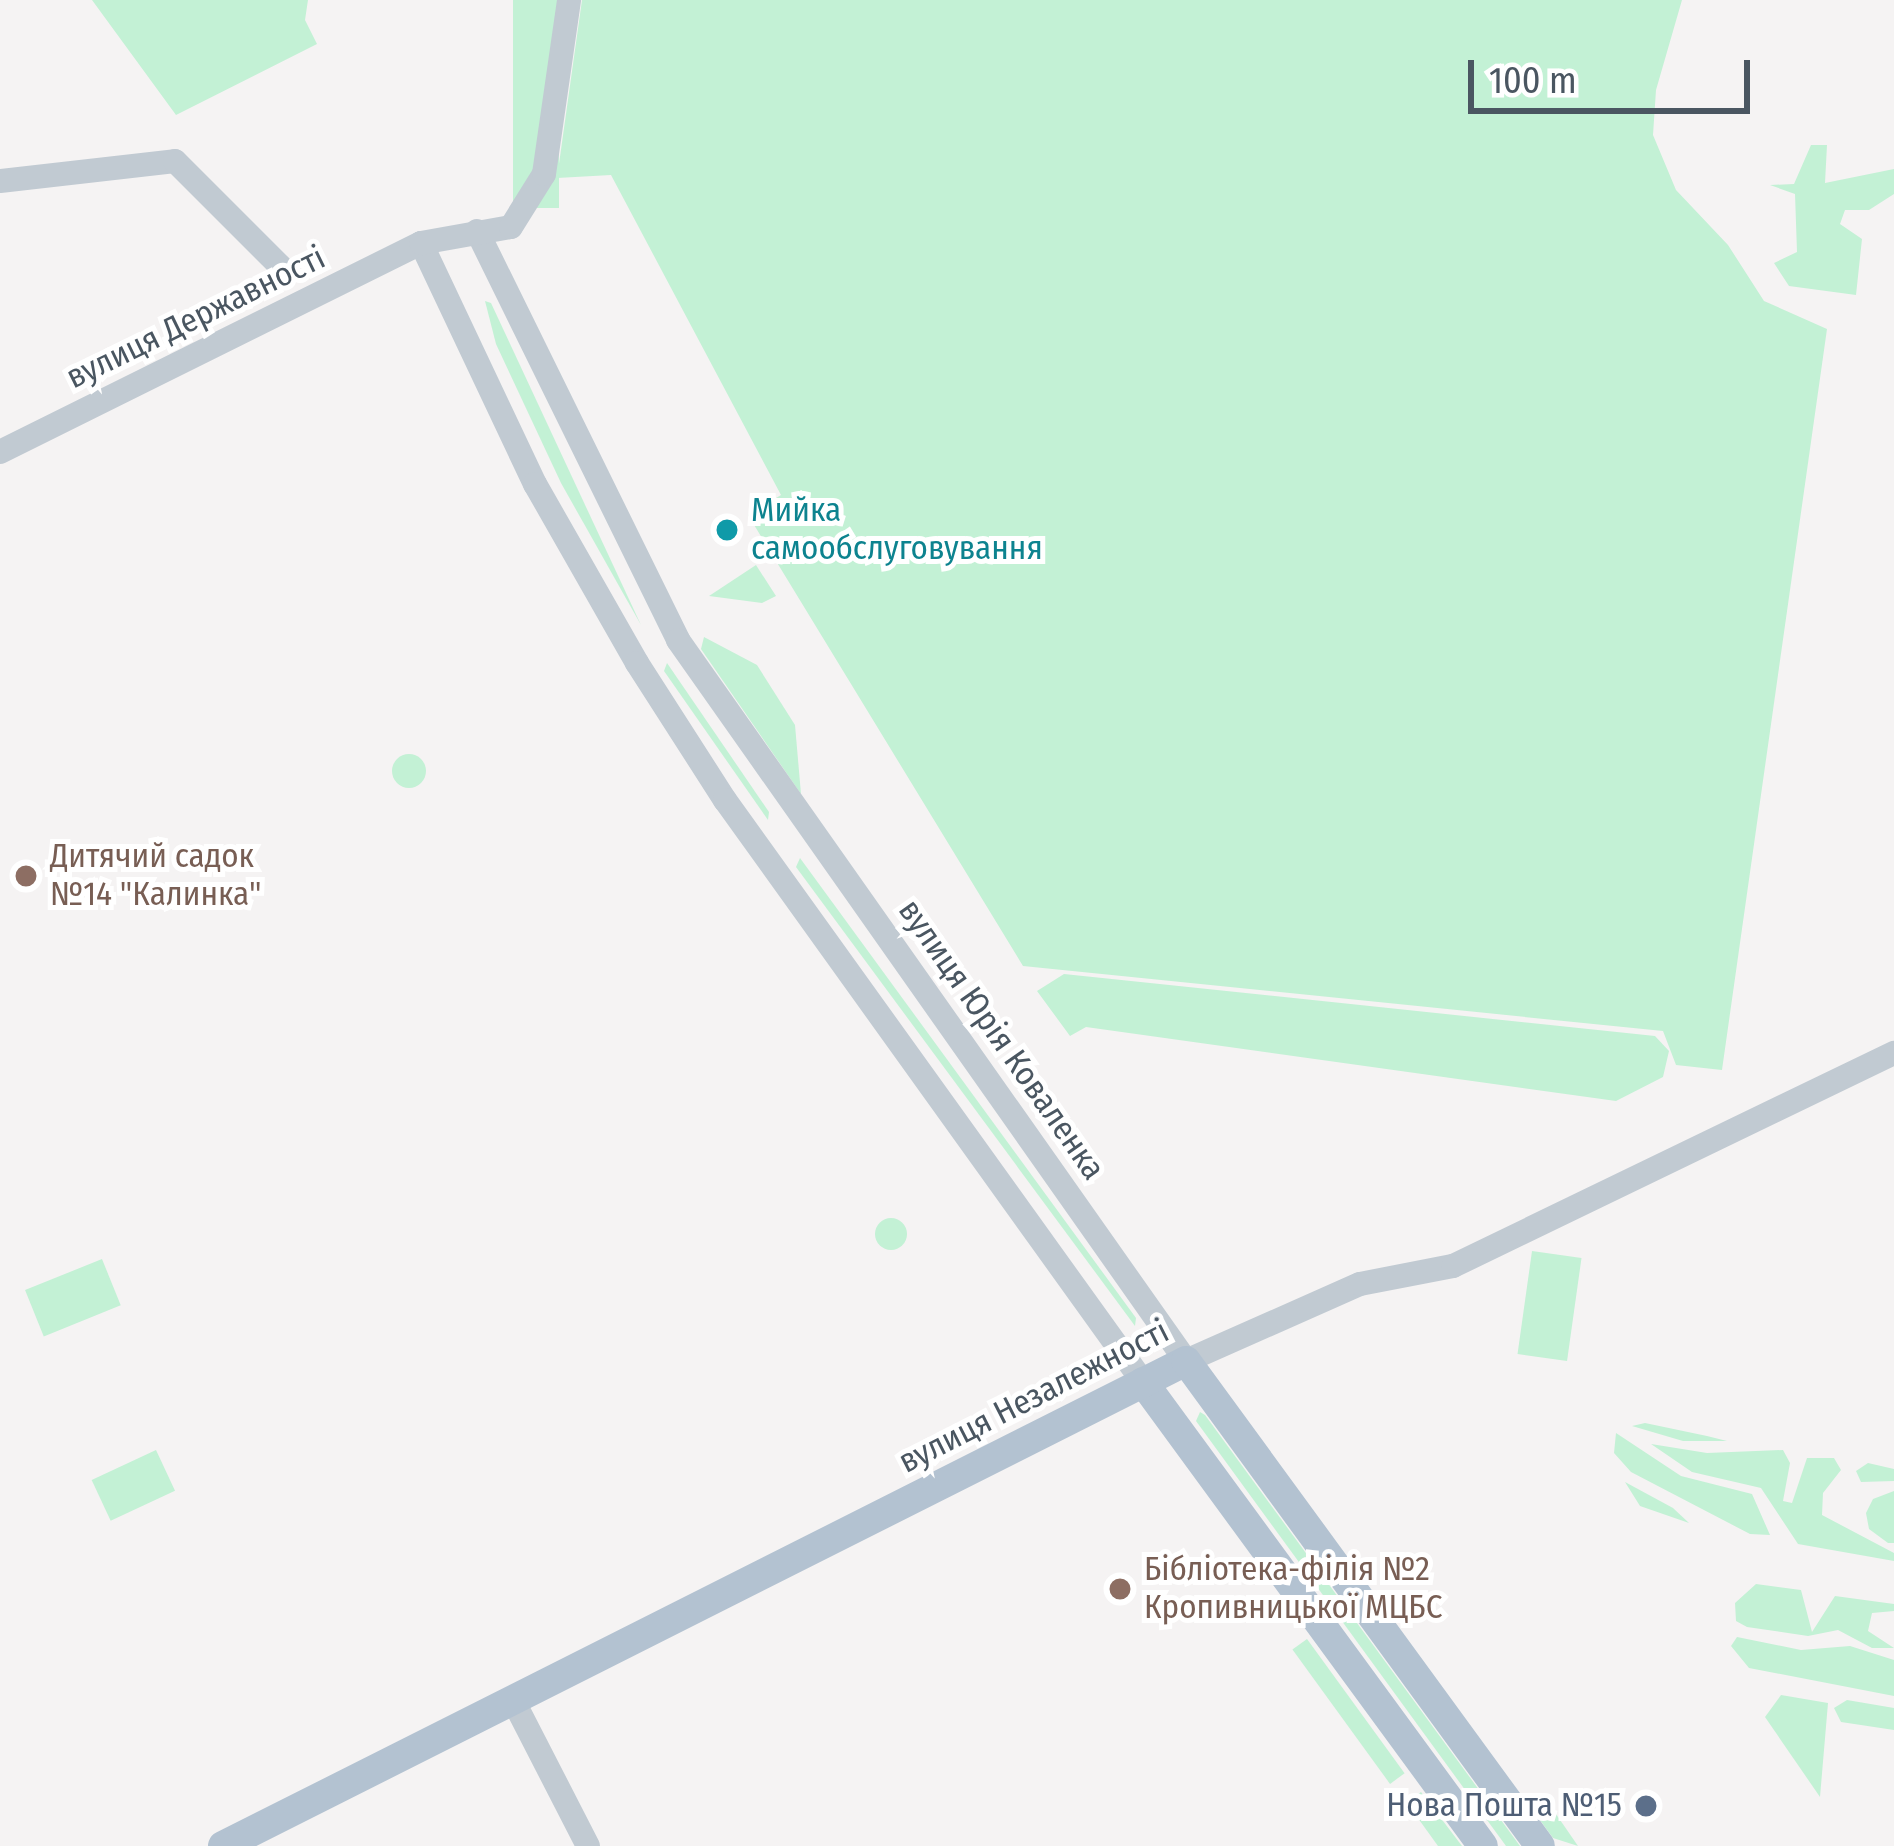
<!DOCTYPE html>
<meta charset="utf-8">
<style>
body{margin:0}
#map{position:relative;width:1894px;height:1846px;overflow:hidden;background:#f5f3f3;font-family:"Fira Sans Condensed",sans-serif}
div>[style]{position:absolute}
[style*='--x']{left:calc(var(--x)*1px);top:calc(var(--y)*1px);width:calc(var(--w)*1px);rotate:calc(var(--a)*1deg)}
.green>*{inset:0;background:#c3f1d5;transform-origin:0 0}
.round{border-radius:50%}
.minor>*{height:24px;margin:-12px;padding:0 12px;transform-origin:12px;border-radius:12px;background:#c1cad2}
.major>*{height:30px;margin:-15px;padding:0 15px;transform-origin:15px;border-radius:15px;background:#b3c2d1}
.dots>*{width:33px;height:33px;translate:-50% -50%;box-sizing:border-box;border:6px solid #fff;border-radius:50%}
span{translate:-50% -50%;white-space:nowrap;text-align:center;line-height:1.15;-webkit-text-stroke:10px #fff;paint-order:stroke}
.street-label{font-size:33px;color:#4a5661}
.culture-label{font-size:33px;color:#0d838f}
.left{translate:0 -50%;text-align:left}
.education-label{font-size:33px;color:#785e54}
.service-label{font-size:33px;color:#4e5e75}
.right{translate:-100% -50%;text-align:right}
.scale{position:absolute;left:1468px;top:60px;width:282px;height:54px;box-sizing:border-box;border:6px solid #4a5661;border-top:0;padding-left:15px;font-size:36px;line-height:42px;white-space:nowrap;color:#4a5661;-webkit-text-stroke:9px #fff;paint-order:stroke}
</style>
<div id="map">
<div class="green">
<i style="clip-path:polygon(92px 0,308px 0,305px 20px,317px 44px,176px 115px)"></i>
<i style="left:513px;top:0;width:46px;height:208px"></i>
<i style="clip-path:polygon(582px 0,1682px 0,1656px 90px,1653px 135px,1676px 190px,1728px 245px,1764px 301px,1827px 329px,1722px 1070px,1676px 1065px,1663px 1031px,1023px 966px,748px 515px,781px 495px,611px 175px,557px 178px)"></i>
<i style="clip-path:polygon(1811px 145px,1827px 145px,1825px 183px,1894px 169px,1894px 194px,1869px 210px,1845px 210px,1840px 224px,1862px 239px,1856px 295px,1789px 286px,1774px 263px,1797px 252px,1795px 194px,1770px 185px,1794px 184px)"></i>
<i style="clip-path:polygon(485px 301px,491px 303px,641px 625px,561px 483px,496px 344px)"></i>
<i style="clip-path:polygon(756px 565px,776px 596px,762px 603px,709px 596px)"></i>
<i style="clip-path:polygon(704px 637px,757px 665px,795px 725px,801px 794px,701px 649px)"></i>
<i style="clip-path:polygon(667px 663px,769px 812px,768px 820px,664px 671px)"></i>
<i class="round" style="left:392px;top:754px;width:34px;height:34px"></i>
<i style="clip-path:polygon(800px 858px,1136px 1318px,1135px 1326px,796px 867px)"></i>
<i style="clip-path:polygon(1064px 974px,1655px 1036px,1669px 1051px,1663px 1077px,1616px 1101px,1086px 1027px,1070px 1036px,1037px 991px)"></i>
<i class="round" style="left:875px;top:1218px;width:32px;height:32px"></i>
<i style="left:1532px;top:1251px;width:50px;height:104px;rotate:8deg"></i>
<i style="left:102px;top:1259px;width:50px;height:83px;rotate:68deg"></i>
<i style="clip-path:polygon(1200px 1412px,1205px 1415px,1520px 1846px,1506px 1846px,1196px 1421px)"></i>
<i style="clip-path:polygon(1645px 1423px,1707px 1436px,1727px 1441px,1683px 1441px,1632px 1426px)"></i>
<i style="clip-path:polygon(1616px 1433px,1681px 1476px,1752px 1494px,1770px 1535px,1750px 1534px,1631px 1472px,1614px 1453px)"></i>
<i style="clip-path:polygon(1651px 1444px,1707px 1453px,1783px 1450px,1790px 1463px,1783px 1501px,1792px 1503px,1807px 1458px,1834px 1458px,1841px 1470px,1823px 1493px,1822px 1515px,1894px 1553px,1894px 1561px,1798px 1544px,1761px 1488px,1692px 1472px)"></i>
<i style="left:156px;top:1450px;width:45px;height:71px;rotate:65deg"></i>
<i style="clip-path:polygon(1868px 1463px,1894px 1469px,1894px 1481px,1861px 1482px,1856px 1471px)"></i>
<i style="clip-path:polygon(1625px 1482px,1673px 1508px,1689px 1523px,1640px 1506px)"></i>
<i style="clip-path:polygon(1894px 1491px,1894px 1543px,1888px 1543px,1869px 1529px,1866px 1513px,1873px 1499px)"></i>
<i style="clip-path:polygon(1756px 1584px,1801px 1590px,1812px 1632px,1835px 1596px,1894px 1604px,1894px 1611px,1872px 1613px,1868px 1631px,1894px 1648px,1872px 1648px,1838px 1630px,1808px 1636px,1747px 1627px,1736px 1621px,1735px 1603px)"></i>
<i style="clip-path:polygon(1737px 1637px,1801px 1650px,1850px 1646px,1894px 1660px,1894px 1696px,1749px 1668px,1731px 1646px)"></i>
<i style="left:1307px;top:1639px;width:166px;height:18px;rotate:54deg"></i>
<i style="clip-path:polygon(1781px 1695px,1828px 1703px,1820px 1797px,1765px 1717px)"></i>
<i style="clip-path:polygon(1847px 1700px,1894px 1708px,1894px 1730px,1841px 1722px,1834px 1708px)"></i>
<i style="clip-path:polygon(1421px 1792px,1462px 1846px,1438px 1846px,1407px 1803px)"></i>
<i style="clip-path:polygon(1547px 1801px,1578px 1846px,1553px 1838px,1537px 1816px)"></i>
</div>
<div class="minor">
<i style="--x:0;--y:181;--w:176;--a:-6.5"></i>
<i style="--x:175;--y:161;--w:150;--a:45"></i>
<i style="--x:477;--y:231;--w:456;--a:63.8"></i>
<i style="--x:678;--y:640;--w:882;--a:54.83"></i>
<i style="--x:1186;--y:1361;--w:190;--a:-23.9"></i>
<i style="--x:1360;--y:1284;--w:95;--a:-11"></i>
<i style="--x:1453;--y:1266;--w:490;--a:-25.8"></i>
<i style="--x:421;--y:243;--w:267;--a:64.7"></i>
<i style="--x:535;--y:484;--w:206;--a:60.3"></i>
<i style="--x:637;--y:663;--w:163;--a:57.3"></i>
<i style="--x:725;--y:800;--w:717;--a:54.31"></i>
<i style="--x:0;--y:452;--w:470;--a:-26.4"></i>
<i style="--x:421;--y:243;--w:91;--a:-10.1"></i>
<i style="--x:511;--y:227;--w:62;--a:-58.1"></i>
<i style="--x:544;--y:174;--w:176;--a:-81.8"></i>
<i style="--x:513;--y:1700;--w:164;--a:62.8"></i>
</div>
<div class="major">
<i style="--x:1143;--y:1382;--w:575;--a:53.77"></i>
<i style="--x:223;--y:1846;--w:1078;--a:-26.73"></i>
<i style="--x:1186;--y:1361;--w:600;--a:53.87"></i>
</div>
<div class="dots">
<i style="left:727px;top:530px;background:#0f9aa8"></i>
<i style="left:26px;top:876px;background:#8d6e63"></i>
<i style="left:1120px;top:1589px;background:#8d6e63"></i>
<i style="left:1646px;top:1806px;background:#5c6f8a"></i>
</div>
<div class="street-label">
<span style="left:196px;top:318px;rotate:-26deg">вулиця Державності</span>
<span style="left:1001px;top:1040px;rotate:55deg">вулиця Юрія Коваленка</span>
<span style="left:1034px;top:1397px;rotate:-27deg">вулиця Незалежності</span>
</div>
<div class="culture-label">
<span class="left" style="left:751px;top:530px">Мийка<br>самообслуговування</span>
</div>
<div class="education-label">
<span class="left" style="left:50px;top:876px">Дитячий садок<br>№14 "Калинка"</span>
<span class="left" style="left:1144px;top:1589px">Бібліотека-філія №2<br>Кропивницької МЦБС</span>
</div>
<div class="service-label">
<span class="right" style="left:1622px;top:1806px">Нова Пошта №15</span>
</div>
<div class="scale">100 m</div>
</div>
